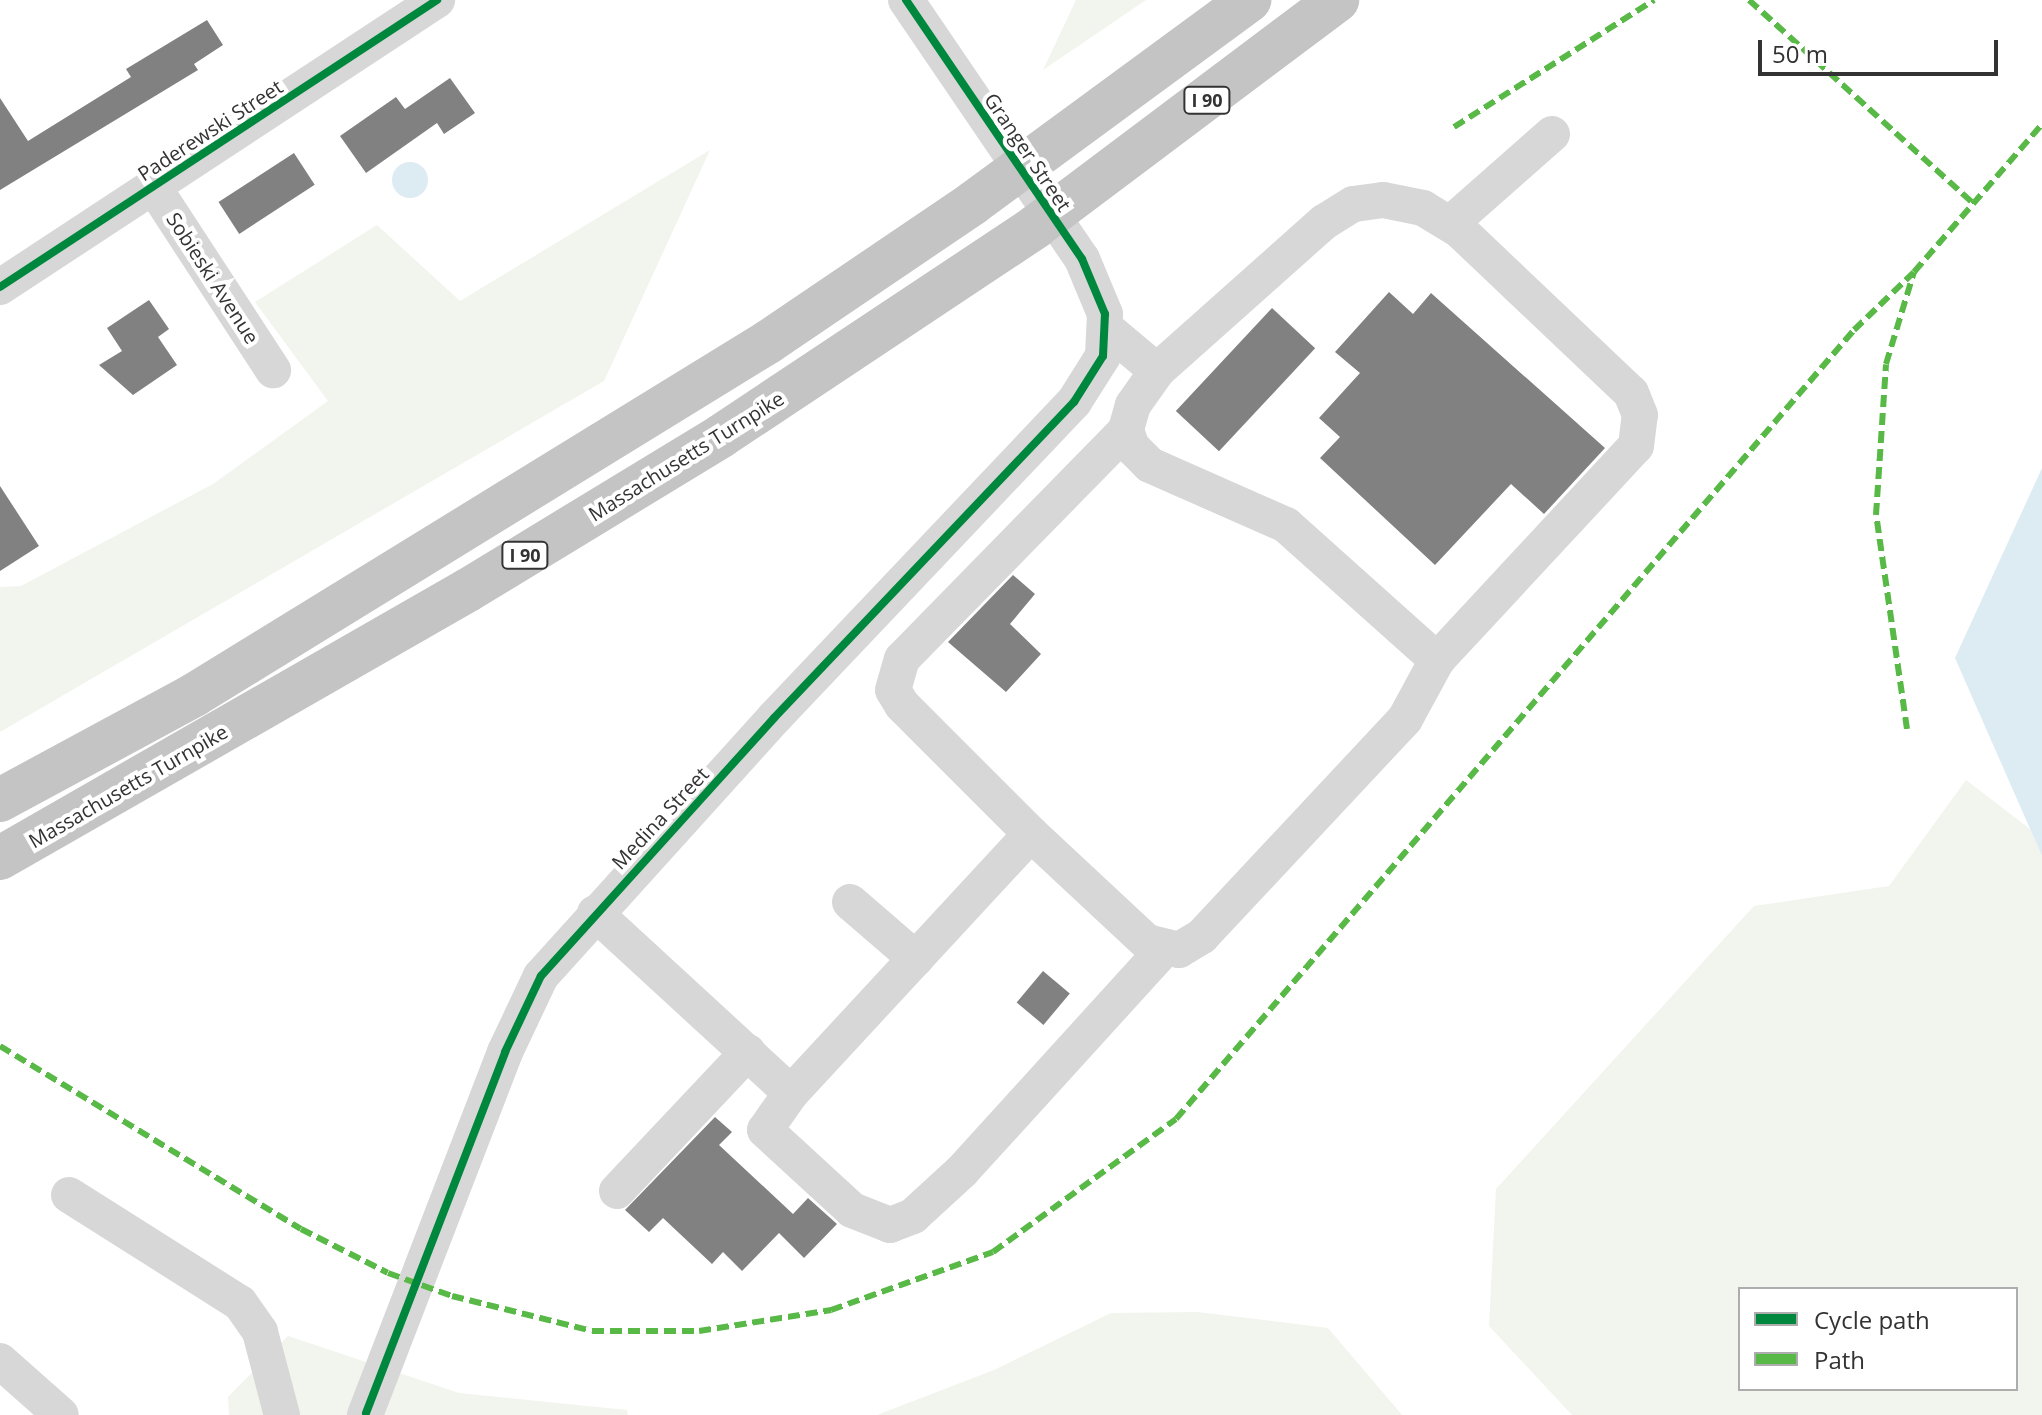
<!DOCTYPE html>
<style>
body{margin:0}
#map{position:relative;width:2042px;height:1415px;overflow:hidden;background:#fff;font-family:"Open Sans",sans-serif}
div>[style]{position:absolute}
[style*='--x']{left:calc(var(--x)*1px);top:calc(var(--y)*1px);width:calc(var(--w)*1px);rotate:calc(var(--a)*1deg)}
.green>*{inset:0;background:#f1f5ed}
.water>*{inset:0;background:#ddebf3}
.round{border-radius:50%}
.building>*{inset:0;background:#818181;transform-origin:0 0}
.minor>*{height:36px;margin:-18px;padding:0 18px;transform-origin:18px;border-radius:18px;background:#d7d7d7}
.highway>*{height:44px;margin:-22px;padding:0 22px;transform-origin:22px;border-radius:22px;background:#c4c4c4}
.quiet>*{height:6px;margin-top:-3px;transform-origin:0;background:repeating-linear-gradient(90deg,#58b947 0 12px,transparent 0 18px)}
.cycleway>*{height:8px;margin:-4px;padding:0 4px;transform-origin:4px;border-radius:4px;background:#00873e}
span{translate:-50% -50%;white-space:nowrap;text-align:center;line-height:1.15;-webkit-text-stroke:8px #fff;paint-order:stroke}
.shield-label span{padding:2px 6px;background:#fff;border:2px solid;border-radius:6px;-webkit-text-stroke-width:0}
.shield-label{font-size:18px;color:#333;font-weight:700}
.street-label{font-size:20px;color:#333}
.legend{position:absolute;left:1738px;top:1287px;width:280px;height:104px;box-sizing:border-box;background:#fff;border:2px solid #adadad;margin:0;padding:10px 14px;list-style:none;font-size:24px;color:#333}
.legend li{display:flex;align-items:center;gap:16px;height:40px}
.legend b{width:40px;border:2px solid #adadad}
.scale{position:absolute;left:1758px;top:40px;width:240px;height:36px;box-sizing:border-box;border:4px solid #333;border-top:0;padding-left:10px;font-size:24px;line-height:28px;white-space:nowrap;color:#333;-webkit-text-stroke:6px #fff;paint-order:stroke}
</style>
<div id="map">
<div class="green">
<i style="clip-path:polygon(1076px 0,1146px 0,1043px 70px)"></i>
<i style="clip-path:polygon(710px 150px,604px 381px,0 732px,0 587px,21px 586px,213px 484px,328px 401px,255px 302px,377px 225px,460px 301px)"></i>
<i style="clip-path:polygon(evenodd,1966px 780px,2030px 829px,2042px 856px,2042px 1415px,1572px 1415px,1489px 1326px,1496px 1189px,1754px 906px,1889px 886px,1966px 780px,2016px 1289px,2016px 1389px,1740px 1389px,1740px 1289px,2016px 1289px)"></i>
<i style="clip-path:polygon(1198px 1312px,1328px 1328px,1402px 1415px,877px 1415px,994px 1370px,1111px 1313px)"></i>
<i style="clip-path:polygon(288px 1336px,459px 1393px,627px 1410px,628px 1415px,229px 1415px,228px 1397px)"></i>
</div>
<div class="water">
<i class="round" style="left:392px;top:162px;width:36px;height:36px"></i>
<i style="clip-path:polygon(2042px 468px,2042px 856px,1955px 658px)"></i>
</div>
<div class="building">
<i style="clip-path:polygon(207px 20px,223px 45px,194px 64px,198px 70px,0 190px,0 98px,28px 141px,131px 77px,126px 69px)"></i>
<i style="clip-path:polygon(450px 78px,475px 113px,444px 134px,437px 123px,366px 173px,340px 136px,396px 97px,405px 109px)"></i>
<i style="left:294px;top:153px;width:38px;height:90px;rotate:57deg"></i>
<i style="clip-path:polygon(1389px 292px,1413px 314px,1431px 293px,1605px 448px,1544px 514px,1511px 484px,1435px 565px,1320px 458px,1340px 437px,1319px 418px,1360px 373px,1335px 352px)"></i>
<i style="clip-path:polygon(149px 300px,169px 329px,158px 337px,177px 365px,133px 395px,99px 365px,122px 351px,107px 328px)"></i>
<i style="left:1272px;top:308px;width:59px;height:141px;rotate:43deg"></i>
<i style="clip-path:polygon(0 486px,39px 546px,0 571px)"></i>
<i style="clip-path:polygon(1013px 575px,1035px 594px,1010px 624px,1041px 654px,1006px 692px,948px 642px)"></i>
<i style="left:1043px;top:971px;width:35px;height:41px;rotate:40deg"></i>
<i style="clip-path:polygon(715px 1117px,732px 1132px,719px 1145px,793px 1214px,808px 1198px,837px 1224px,804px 1258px,779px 1233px,742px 1271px,723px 1252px,712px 1264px,663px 1218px,649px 1232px,625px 1210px)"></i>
</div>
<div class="minor">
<i style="--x:153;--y:186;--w:220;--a:56.9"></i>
<i style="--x:1450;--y:224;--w:136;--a:-41.4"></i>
<i style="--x:0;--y:287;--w:523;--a:-33.29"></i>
<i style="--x:1157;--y:371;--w:42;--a:125.2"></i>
<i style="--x:1133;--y:405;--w:26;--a:106"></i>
<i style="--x:1126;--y:430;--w:18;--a:71"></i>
<i style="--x:1132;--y:447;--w:25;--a:45"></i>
<i style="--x:1150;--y:465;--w:149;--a:23.8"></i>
<i style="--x:1286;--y:525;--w:203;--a:41.8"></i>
<i style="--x:1031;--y:834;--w:158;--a:43"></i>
<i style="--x:1147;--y:942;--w:33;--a:14"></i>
<i style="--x:1179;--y:950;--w:27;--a:-31"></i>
<i style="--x:1202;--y:936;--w:297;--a:-46.9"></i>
<i style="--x:1405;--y:719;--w:67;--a:-61.5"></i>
<i style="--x:1437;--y:660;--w:292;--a:-47.1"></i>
<i style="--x:1636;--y:446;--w:31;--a:-83"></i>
<i style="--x:1640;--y:415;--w:24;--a:-112"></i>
<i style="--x:1631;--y:393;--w:237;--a:-136.5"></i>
<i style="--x:1459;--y:230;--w:42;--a:-148.6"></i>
<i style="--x:1423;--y:208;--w:41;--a:-168.7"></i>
<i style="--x:1383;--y:200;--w:30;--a:172"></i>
<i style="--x:1353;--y:204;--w:34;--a:148"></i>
<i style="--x:1324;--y:222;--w:224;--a:138.3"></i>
<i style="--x:1157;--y:371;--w:65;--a:-140"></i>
<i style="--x:850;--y:902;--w:87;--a:40.8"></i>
<i style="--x:595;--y:913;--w:266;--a:42.6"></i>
<i style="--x:791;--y:1093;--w:353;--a:-47.2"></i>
<i style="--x:1031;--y:834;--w:182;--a:-135"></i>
<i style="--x:902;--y:705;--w:17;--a:-121"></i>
<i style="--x:893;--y:690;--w:32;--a:-74"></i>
<i style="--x:902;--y:659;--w:320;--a:-45.6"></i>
<i style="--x:791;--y:1093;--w:45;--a:125.1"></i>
<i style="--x:765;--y:1130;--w:118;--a:42.6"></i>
<i style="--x:852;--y:1210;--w:41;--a:21.5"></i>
<i style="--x:890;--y:1225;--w:25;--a:-21"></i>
<i style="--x:913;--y:1216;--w:67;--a:-42.6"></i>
<i style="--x:962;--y:1171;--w:303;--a:-47.7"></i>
<i style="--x:617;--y:1191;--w:191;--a:-46.7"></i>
<i style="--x:69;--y:1195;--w:202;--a:32.3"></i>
<i style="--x:240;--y:1303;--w:35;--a:55"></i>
<i style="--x:260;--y:1332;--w:86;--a:75.2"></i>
<i style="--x:0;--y:1361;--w:81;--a:41.5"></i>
<i style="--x:365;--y:1415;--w:389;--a:-68.9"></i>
<i style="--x:505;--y:1052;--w:84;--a:-64.7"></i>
<i style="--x:541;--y:976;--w:348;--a:-47.9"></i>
<i style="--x:774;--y:718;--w:436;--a:-46.5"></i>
<i style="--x:1074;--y:402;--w:54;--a:-57.8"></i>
<i style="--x:1103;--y:356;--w:42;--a:-87.3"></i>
<i style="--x:1105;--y:314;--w:60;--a:-112.7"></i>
<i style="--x:1082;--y:259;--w:313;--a:-124.2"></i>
</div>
<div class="highway">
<i style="--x:0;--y:800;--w:221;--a:-28.4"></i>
<i style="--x:194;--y:695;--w:674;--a:-31.59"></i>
<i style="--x:768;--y:342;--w:248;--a:-34.1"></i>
<i style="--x:973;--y:203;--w:343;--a:-36.3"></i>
<i style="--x:0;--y:858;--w:539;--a:-29.8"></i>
<i style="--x:468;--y:590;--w:296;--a:-31.3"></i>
<i style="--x:721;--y:436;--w:377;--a:-33.6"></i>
<i style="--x:1035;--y:227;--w:378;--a:-36.9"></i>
</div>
<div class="quiet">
<i style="--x:1749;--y:0;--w:302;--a:42.2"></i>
<i style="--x:1454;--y:127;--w:237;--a:-32.4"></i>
<i style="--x:1907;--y:729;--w:216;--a:-98.2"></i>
<i style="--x:1876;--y:515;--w:151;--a:-86.2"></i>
<i style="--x:1886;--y:364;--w:96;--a:-73.1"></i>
<i style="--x:1914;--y:272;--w:196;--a:-49.1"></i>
<i style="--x:0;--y:1046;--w:352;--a:31.3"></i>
<i style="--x:301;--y:1229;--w:97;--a:26.8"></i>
<i style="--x:388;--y:1273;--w:68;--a:19.8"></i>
<i style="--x:452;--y:1296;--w:144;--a:14"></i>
<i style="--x:592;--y:1331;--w:107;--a:0"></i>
<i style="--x:699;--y:1331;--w:134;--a:-9"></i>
<i style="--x:831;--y:1310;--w:172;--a:-19.7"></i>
<i style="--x:993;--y:1252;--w:226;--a:-36"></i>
<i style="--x:1176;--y:1119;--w:1040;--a:-49.33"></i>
<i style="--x:1854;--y:330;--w:83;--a:-44"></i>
</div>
<div class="cycleway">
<i style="--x:0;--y:287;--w:523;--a:-33.29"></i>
<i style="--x:366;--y:1413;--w:387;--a:-68.9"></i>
<i style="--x:505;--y:1052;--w:84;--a:-64.7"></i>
<i style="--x:541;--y:976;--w:348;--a:-47.9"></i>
<i style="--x:774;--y:718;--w:436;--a:-46.5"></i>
<i style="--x:1074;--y:402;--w:54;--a:-57.8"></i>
<i style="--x:1103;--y:356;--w:42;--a:-87.3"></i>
<i style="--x:1105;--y:314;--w:60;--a:-112.7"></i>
<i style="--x:1082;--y:259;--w:313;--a:-124.2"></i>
</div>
<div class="shield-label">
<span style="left:1207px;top:100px">I 90</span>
<span style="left:525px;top:555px">I 90</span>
</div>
<div class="street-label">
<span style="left:210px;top:130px;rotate:-33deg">Paderewski Street</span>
<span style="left:1028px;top:152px;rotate:56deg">Granger Street</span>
<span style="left:213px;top:278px;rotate:57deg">Sobieski Avenue</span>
<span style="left:686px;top:456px;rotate:-32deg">Massachusetts Turnpike</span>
<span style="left:128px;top:786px;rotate:-30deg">Massachusetts Turnpike</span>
<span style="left:660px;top:818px;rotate:-47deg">Medina Street</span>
</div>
<ul class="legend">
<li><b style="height:10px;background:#00873e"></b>Cycle path</li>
<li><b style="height:10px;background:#58b947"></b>Path</li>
</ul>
<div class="scale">50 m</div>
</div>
